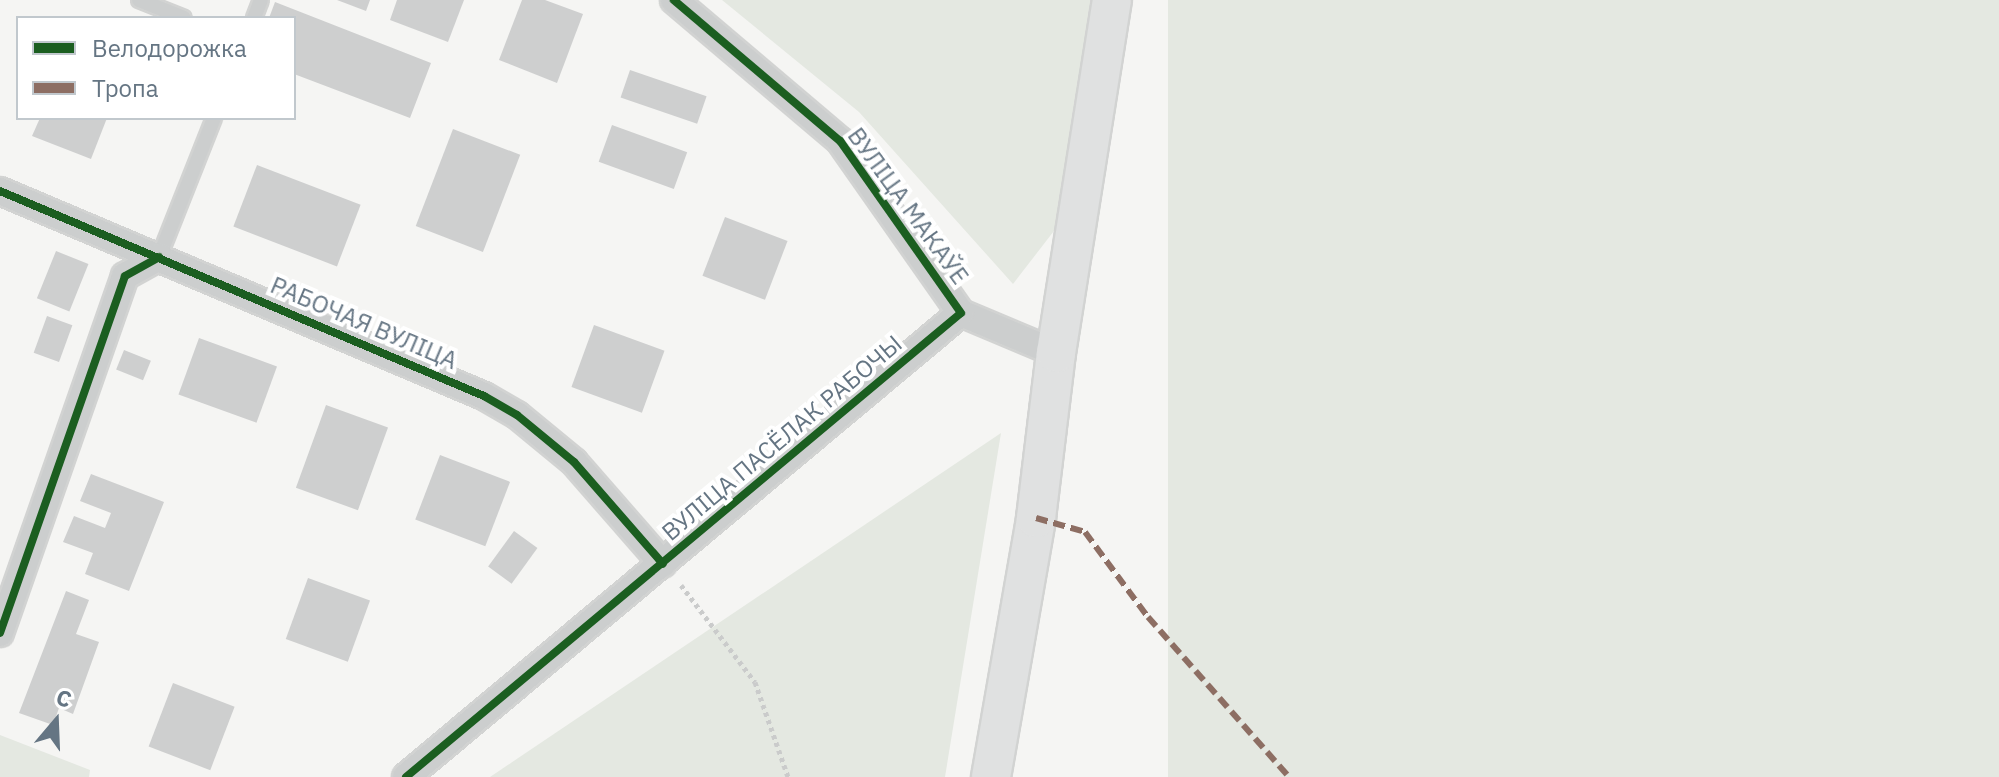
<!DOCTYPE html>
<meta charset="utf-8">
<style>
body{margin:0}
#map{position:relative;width:1999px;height:777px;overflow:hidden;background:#f5f5f3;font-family:"IBM Plex Sans",sans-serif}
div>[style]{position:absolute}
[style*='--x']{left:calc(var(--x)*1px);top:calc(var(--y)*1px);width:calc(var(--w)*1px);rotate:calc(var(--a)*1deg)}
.green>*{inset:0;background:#e4e8e1;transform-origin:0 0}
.building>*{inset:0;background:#cecfcf;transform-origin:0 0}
.path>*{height:5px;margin-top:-2.5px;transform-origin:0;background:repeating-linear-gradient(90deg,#cacbcb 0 4px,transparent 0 8px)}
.roads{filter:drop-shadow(2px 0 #d2d3d2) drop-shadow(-2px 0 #d2d3d2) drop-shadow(0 2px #d2d3d2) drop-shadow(0 -2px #d2d3d2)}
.lane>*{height:14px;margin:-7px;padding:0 7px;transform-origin:7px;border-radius:7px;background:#cccece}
.street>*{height:26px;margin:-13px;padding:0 13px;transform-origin:13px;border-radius:13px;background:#cccece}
.secondary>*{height:38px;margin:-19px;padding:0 19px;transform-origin:19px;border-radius:19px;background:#e0e1e1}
.quiet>*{height:6px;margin-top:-3px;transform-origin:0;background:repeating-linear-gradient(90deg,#8d6e63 0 12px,transparent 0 18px)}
.cycleway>*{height:8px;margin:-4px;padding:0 4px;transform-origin:4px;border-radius:4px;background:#1b5e20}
span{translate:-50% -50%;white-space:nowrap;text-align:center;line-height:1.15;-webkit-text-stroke:8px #fff;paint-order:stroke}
.street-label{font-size:24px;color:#657583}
.legend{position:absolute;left:16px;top:16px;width:280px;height:104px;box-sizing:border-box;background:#fff;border:2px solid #c1c8cd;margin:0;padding:10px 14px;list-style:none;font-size:24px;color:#657583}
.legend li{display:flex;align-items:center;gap:16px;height:40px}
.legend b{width:40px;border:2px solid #c1c8cd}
.north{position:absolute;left:16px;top:681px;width:80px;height:80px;-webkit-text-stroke:6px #fff;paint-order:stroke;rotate:19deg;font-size:22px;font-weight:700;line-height:32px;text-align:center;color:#657583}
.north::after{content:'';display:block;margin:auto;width:28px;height:36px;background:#657583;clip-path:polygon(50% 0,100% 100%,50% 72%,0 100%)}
</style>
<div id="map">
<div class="green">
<i style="clip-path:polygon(722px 0,1096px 0,1067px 214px,1013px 284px,859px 112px)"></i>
<i style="left:1168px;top:0;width:831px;height:783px"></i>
<i style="clip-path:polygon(1001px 433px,945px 777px,490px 777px)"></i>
<i style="clip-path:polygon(0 735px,90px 770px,89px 777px,0 777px)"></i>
</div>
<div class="building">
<i style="clip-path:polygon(337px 0,370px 0,366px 11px)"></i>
<i style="clip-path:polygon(397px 0,464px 0,448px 42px,390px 20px)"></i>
<i style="clip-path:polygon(522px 0,545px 0,583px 14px,557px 83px,499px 60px)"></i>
<i style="clip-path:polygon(275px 2px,431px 63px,410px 118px,294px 74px,294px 18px,269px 18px)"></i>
<i style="left:630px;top:70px;width:81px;height:29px;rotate:19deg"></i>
<i style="clip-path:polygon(40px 118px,107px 118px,91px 159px,32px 136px)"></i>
<i style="left:612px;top:125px;width:80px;height:39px;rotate:20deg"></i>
<i style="left:453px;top:129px;width:72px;height:104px;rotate:21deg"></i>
<i style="left:257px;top:165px;width:111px;height:66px;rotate:21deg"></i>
<i style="left:725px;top:217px;width:67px;height:63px;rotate:21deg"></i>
<i style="left:56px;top:251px;width:35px;height:51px;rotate:22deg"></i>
<i style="left:47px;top:316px;width:27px;height:39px;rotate:20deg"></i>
<i style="left:594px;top:325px;width:75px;height:66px;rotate:20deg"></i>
<i style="left:199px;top:338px;width:83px;height:60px;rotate:20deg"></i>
<i style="left:124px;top:350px;width:29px;height:21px;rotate:22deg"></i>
<i style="left:326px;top:405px;width:66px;height:88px;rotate:20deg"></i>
<i style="left:440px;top:455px;width:75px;height:69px;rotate:21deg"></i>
<i style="clip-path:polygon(91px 474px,164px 502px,129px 591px,85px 574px,93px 553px,63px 542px,74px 516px,105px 528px,111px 513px,80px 501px)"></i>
<i style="left:514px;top:531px;width:29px;height:44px;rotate:36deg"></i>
<i style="left:308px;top:578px;width:66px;height:65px;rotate:20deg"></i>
<i style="clip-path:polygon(66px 591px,89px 600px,76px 634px,99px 642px,73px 714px,59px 708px,53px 725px,19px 713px)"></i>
<i style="left:173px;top:683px;width:66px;height:68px;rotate:21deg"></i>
</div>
<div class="path">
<i style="--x:681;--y:585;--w:122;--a:52.7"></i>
<i style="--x:755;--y:682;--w:101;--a:70.8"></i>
</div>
<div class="roads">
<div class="lane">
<i style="--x:139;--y:0;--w:48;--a:21.8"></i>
<i style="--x:254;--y:18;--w:19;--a:-69"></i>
<i style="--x:159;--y:257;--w:149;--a:-68.4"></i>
</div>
<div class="street">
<i style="--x:674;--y:0;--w:218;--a:40.3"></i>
<i style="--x:840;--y:141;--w:210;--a:54.9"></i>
<i style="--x:0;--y:191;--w:526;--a:22.96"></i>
<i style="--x:484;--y:396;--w:38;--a:30"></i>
<i style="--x:517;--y:415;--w:74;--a:39.5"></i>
<i style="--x:574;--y:462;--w:135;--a:48.9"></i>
<i style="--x:961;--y:313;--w:103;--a:22.8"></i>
<i style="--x:0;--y:633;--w:378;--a:-70.7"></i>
<i style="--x:125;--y:276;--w:39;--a:-29"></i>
<i style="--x:406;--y:777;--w:723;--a:-39.9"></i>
</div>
<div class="secondary">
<i style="--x:991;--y:777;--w:263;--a:-80.1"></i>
<i style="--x:1036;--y:518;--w:166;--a:-83.1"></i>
<i style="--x:1056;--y:353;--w:357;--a:-81"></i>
</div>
</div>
<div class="quiet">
<i style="--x:1036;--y:518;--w:51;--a:15.9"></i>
<i style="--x:1085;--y:532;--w:106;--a:53.5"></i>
<i style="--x:1148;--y:617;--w:213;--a:48.6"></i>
</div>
<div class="cycleway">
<i style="--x:0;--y:191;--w:526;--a:22.96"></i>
<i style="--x:484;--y:396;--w:38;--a:30"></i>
<i style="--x:517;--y:415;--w:74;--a:39.5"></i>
<i style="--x:574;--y:462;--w:135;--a:48.9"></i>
<i style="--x:0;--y:633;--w:378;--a:-70.7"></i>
<i style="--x:125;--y:276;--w:39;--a:-29"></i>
<i style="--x:406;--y:777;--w:723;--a:-39.9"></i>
<i style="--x:961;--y:313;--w:210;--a:-125.1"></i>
<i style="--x:840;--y:141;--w:218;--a:-139.7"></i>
</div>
<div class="street-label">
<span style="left:908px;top:206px;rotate:54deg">ВУЛІЦА МАКАЎЕ</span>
<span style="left:364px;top:323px;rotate:23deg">РАБОЧАЯ ВУЛІЦА</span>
<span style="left:782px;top:438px;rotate:-40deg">ВУЛІЦА ПАСЁЛАК РАБОЧЫ</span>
</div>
<ul class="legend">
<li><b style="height:10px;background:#1b5e20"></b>Велодорожка</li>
<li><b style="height:10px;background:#8d6e63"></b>Тропа</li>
</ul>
<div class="north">С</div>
</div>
